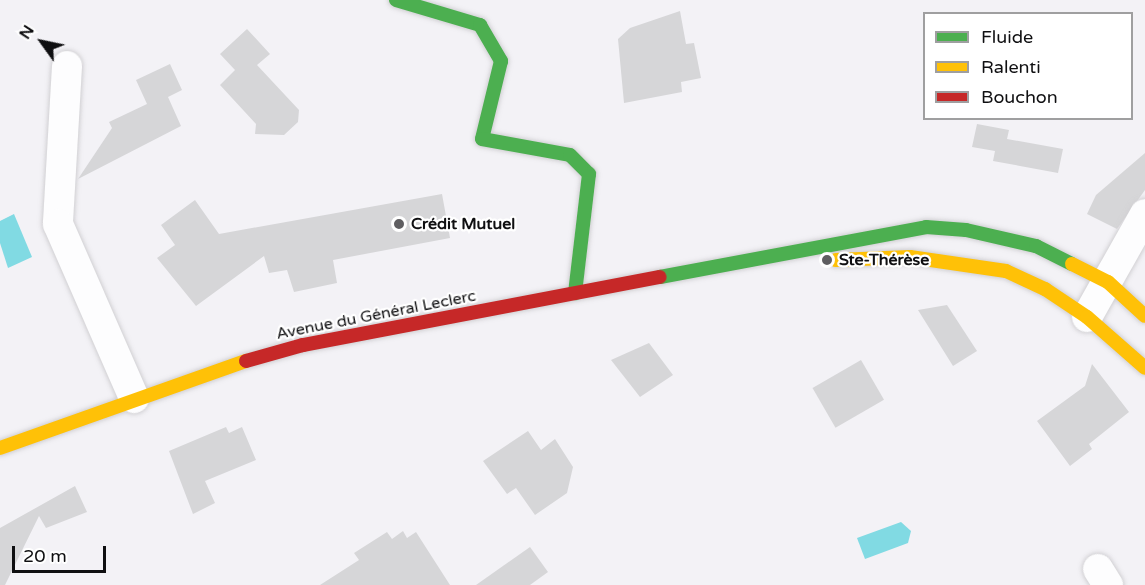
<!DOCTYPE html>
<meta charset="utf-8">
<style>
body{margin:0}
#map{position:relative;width:1145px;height:585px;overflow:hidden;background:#f3f2f6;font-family:"Varela Round",sans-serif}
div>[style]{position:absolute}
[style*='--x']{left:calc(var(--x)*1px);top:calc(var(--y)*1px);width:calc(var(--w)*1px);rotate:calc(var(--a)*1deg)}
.water>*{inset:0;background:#81dae3}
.building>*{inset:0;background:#d6d6d8;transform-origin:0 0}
.roads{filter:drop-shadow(0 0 2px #d1d0d3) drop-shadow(0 0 2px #d1d0d3)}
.street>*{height:30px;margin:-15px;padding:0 15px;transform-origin:15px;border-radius:15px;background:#fdfdfe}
.fast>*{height:14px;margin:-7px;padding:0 7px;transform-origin:7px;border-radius:7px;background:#4caf50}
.slow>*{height:14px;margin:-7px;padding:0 7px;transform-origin:7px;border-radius:7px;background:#ffc107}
.jam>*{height:14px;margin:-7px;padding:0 7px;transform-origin:7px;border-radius:7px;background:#c62828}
.dots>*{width:16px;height:16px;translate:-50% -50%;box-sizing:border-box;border:3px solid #fff;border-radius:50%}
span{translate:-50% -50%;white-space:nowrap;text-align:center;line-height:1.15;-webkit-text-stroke:4.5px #fff;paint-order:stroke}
.poi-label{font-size:16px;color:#0f0f11;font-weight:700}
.left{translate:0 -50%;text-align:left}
.street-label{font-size:16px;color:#0f0f11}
.legend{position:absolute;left:923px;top:12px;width:210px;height:108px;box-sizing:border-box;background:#fff;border:2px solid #9f9fa0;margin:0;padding:8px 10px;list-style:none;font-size:18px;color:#0f0f11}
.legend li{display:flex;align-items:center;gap:12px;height:30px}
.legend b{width:30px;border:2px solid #9f9fa0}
.north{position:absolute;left:12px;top:12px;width:60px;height:60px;-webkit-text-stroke:4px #fff;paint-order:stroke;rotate:303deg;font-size:16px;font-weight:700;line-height:24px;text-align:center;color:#0f0f11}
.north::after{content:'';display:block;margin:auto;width:21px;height:27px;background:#0f0f11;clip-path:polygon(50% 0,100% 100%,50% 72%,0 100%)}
.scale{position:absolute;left:12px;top:546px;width:94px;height:27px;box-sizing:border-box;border:3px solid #0f0f11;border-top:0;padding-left:8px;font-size:18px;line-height:21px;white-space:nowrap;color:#0f0f11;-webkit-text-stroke:4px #fff;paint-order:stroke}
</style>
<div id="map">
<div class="water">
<i style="clip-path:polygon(14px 214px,32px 257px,8px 268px,0 243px,0 221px)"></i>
<i style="clip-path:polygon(901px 522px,911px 531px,908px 543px,865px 559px,857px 538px)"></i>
</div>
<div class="building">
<i style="clip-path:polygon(680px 11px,686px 44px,694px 43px,701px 78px,681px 82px,682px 92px,624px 103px,618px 39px,630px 28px)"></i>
<i style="clip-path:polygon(247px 29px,270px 54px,257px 65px,299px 110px,298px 122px,284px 135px,255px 134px,256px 124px,220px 85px,235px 70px,220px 54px)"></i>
<i style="clip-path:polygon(170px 64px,182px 90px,168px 97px,181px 126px,78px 179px,112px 128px,109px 122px,147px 104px,136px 80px)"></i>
<i style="clip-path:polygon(977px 124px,1009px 130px,1007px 139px,1063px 149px,1058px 173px,993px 161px,995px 151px,972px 147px)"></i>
<i style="clip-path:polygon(1145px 153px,1145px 190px,1117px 229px,1087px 214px,1096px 195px)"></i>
<i style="clip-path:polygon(442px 194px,450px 238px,333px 260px,337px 283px,294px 292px,287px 270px,269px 273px,264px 256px,196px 306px,157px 258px,175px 245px,161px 225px,195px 200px,219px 234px)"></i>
<i style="clip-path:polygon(947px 305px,977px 351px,953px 366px,918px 310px)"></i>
<i style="clip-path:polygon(649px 343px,673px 375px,640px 397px,611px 360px)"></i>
<i style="left:861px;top:360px;width:46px;height:56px;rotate:60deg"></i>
<i style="clip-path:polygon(1092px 364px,1129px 412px,1089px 444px,1092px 449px,1070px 466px,1037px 421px,1085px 386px)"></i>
<i style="clip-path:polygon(226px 427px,229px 433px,242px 427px,256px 460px,205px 481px,215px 503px,193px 514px,169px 451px)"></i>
<i style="clip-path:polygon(528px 431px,541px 450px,555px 439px,573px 467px,567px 493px,535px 515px,516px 488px,507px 494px,483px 461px)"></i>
<i style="clip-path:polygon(75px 486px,87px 512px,46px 528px,39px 516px,5px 585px,0 585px,0 528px)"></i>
<i style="clip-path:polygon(403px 531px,407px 538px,416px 532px,450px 585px,320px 585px,359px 560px,354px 553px,387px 532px,392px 539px)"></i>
<i style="clip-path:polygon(530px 547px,548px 572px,530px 585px,476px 585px)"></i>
</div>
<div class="roads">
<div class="street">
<i style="--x:67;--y:66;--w:158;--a:93.3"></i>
<i style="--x:58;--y:224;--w:190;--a:66.4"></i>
<i style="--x:1087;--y:317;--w:118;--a:-60.6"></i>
<i style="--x:1098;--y:569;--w:19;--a:58"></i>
</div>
<div class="fast">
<i style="--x:396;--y:0;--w:88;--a:16.6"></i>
<i style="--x:480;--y:25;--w:42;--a:59.7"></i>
<i style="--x:501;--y:61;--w:80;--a:103.7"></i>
<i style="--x:482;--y:139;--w:89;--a:10.3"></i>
<i style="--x:570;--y:155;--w:27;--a:45"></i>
<i style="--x:589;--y:174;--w:120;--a:96.7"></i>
<i style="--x:660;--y:277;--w:271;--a:-10.6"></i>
<i style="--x:926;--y:227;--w:40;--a:4.3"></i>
<i style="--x:966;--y:230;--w:72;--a:12.9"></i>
<i style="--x:1036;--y:246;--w:40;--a:26.6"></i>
</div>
<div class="slow">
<i style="--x:836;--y:260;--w:74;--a:-2.3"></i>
<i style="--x:910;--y:257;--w:97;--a:8.3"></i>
<i style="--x:1006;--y:271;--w:43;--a:24.8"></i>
<i style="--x:1045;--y:289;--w:50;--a:33.7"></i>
<i style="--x:1087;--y:317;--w:77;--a:41.3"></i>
<i style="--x:1072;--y:264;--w:40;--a:26.6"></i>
<i style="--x:1108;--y:282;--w:50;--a:42.6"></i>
<i style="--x:0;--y:448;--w:261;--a:-19.5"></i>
</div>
<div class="jam">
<i style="--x:246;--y:361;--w:59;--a:-15.7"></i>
<i style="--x:303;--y:345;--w:363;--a:-10.8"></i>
</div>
</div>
<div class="dots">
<i style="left:399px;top:224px;background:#5f5e61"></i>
<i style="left:827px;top:260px;background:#5f5e61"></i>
</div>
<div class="poi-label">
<span class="left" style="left:411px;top:224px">Crédit Mutuel</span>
<span class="left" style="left:839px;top:260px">Ste-Thérèse</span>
</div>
<div class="street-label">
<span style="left:376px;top:315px;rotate:-11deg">Avenue du Général Leclerc</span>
</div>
<ul class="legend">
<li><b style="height:8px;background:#4caf50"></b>Fluide</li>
<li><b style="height:8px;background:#ffc107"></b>Ralenti</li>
<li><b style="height:8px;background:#c62828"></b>Bouchon</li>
</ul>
<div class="north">N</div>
<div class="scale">20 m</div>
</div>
